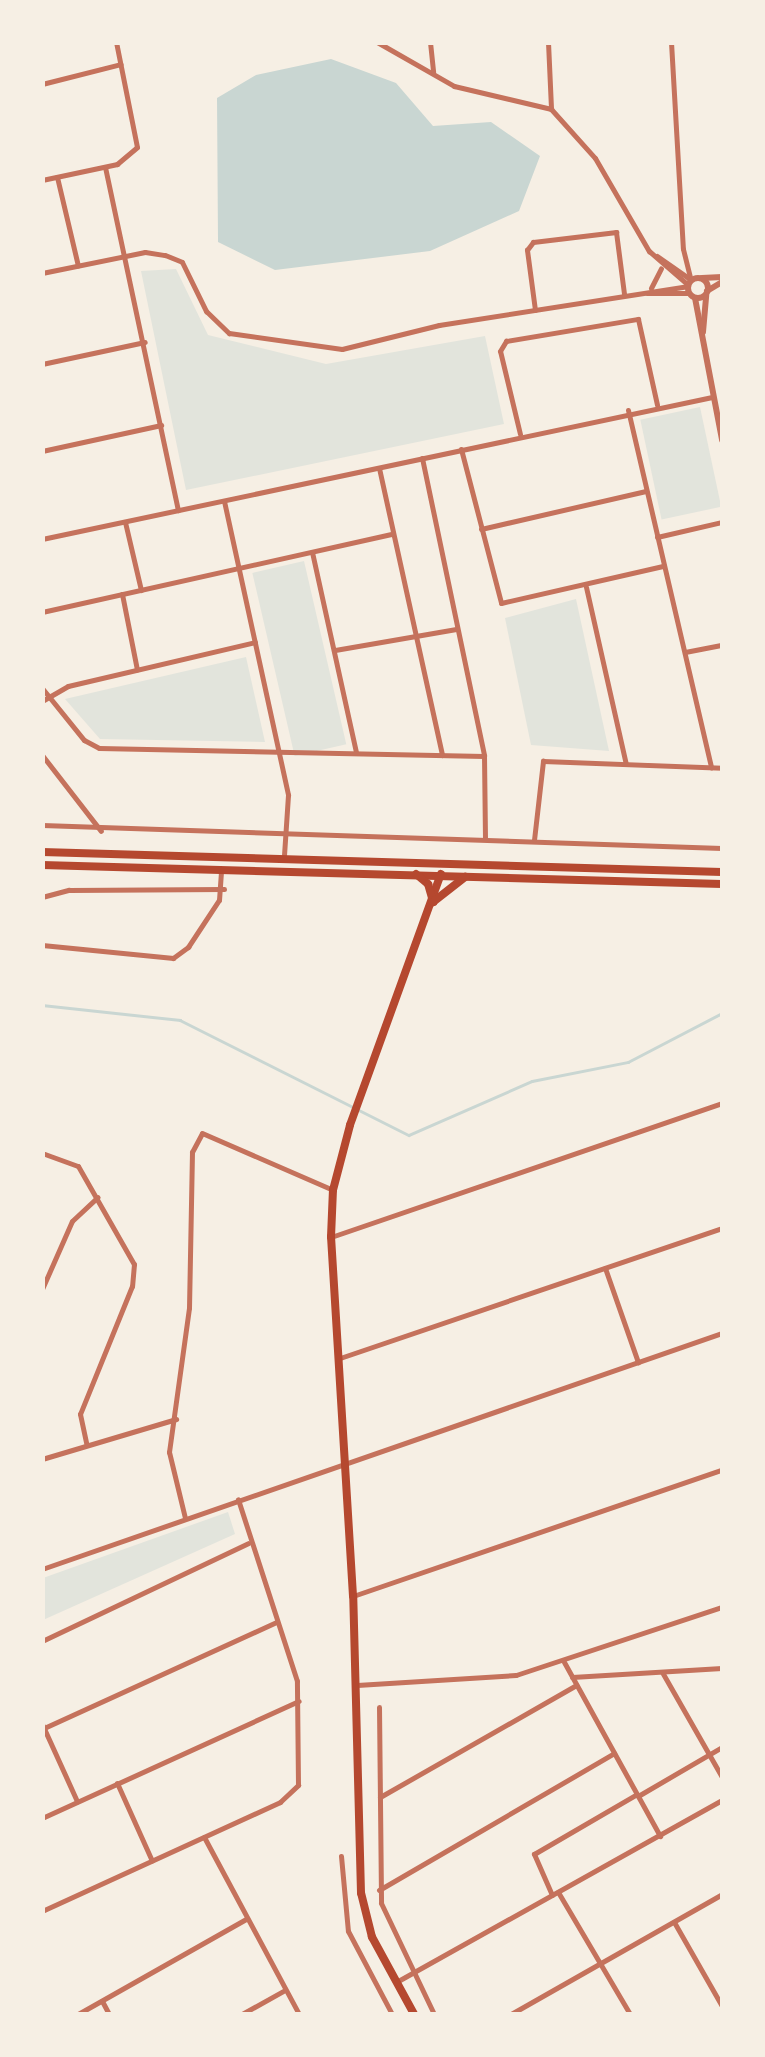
<!DOCTYPE html>
<style>
body{margin:0}
#map{position:relative;width:765px;height:2057px;overflow:hidden;background:#f6efe4;font-family:"Varela Round",sans-serif}
div>[style]{position:absolute}
[style*='--x']{left:calc(var(--x)*1px);top:calc(var(--y)*1px);width:calc(var(--w)*1px);rotate:calc(var(--a)*1deg)}
.green>*{inset:0;background:#e2e4dc;transform-origin:0 0}
.water>*{inset:0;background:#c9d6d2}
.stream>*{height:2.5px;margin:-1.25px;padding:0 1.25px;transform-origin:1.25px;border-radius:1.25px;background:#c9d6d2}
.minor>*{height:5px;margin:-2.5px;padding:0 2.5px;transform-origin:2.5px;border-radius:2.5px;background:#c5725c}
.tertiary>*{height:6px;margin:-3px;padding:0 3px;transform-origin:3px;border-radius:3px;background:#c5725c}
.tertiary>.ring{margin:-3px;padding:0;box-sizing:content-box;background:none;border:6px solid #c5725c;border-radius:50%}
.secondary>*{height:8px;margin:-4px;padding:0 4px;transform-origin:4px;border-radius:4px;background:#b5482f}
.primary>*{height:8px;margin:-4px;padding:0 4px;transform-origin:4px;border-radius:4px;background:#b5482f}
span{translate:-50% -50%;white-space:nowrap;text-align:center;line-height:1.15;-webkit-text-stroke:8px #f6efe4;paint-order:stroke}
.frame{position:absolute;inset:0;border:45px solid #f6efe4;pointer-events:none}
</style>
<div id="map">
<div class="green">
<i style="clip-path:polygon(176px 269px,208px 335px,326px 364px,485px 336px,504px 424px,186px 490px,141px 271px)"></i>
<i style="left:700px;top:407px;width:102px;height:61px;rotate:78deg"></i>
<i style="left:304px;top:561px;width:188px;height:53px;rotate:77deg"></i>
<i style="clip-path:polygon(576px 599px,609px 751px,531px 745px,505px 618px)"></i>
<i style="clip-path:polygon(246px 657px,265px 742px,100px 739px,65px 699px)"></i>
<i style="clip-path:polygon(228px 1512px,235px 1534px,43px 1620px,43px 1578px)"></i>
</div>
<div class="water">
<i style="clip-path:polygon(331px 59px,396px 83px,433px 126px,491px 122px,540px 156px,519px 211px,430px 251px,275px 270px,218px 242px,217px 98px,256px 75px)"></i>
</div>
<div class="stream">
<i style="--x:42;--y:1005;--w:139;--a:6.2"></i>
<i style="--x:180;--y:1020;--w:256;--a:26.7"></i>
<i style="--x:409;--y:1135;--w:134;--a:-23.7"></i>
<i style="--x:532;--y:1081;--w:98;--a:-11.2"></i>
<i style="--x:628;--y:1062;--w:106;--a:-27.5"></i>
</div>
<div class="minor">
<i style="--x:180;--y:42;--w:16;--a:0"></i>
<i style="--x:377;--y:42;--w:89;--a:29.7"></i>
<i style="--x:454;--y:86;--w:100;--a:13.3"></i>
<i style="--x:551;--y:109;--w:66;--a:48.1"></i>
<i style="--x:595;--y:158;--w:108;--a:59.9"></i>
<i style="--x:649;--y:251;--w:49;--a:40.9"></i>
<i style="--x:430;--y:42;--w:30;--a:84"></i>
<i style="--x:548;--y:42;--w:67;--a:87.4"></i>
<i style="--x:671;--y:42;--w:207;--a:86.7"></i>
<i style="--x:683;--y:249;--w:32;--a:76"></i>
<i style="--x:42;--y:43;--w:1;--a:-45"></i>
<i style="--x:42;--y:84;--w:81;--a:-14.2"></i>
<i style="--x:105;--y:167;--w:351;--a:78"></i>
<i style="--x:57;--y:177;--w:91;--a:76.7"></i>
<i style="--x:42;--y:180;--w:77;--a:-12"></i>
<i style="--x:117;--y:164;--w:26;--a:-40"></i>
<i style="--x:137;--y:147;--w:107;--a:-101.3"></i>
<i style="--x:657;--y:256;--w:39;--a:35"></i>
<i style="--x:42;--y:273;--w:105;--a:-11.5"></i>
<i style="--x:145;--y:252;--w:20;--a:9"></i>
<i style="--x:165;--y:255;--w:18;--a:22"></i>
<i style="--x:182;--y:262;--w:55;--a:63.9"></i>
<i style="--x:206;--y:311;--w:32;--a:44"></i>
<i style="--x:229;--y:333;--w:114;--a:8.1"></i>
<i style="--x:342;--y:349;--w:100;--a:-13.9"></i>
<i style="--x:439;--y:325;--w:251;--a:-8.9"></i>
<i style="--x:651;--y:288;--w:22;--a:-63"></i>
<i style="--x:647;--y:293;--w:42;--a:0"></i>
<i style="--x:535;--y:310;--w:61;--a:-97.6"></i>
<i style="--x:527;--y:250;--w:10;--a:-53"></i>
<i style="--x:533;--y:242;--w:84;--a:-6.9"></i>
<i style="--x:616;--y:232;--w:63;--a:82.6"></i>
<i style="--x:42;--y:364;--w:105;--a:-12.1"></i>
<i style="--x:628;--y:410;--w:367;--a:76.9"></i>
<i style="--x:520;--y:434;--w:85;--a:-103.5"></i>
<i style="--x:500;--y:351;--w:12;--a:-59"></i>
<i style="--x:506;--y:341;--w:134;--a:-9.5"></i>
<i style="--x:638;--y:319;--w:88;--a:77.5"></i>
<i style="--x:461;--y:449;--w:159;--a:75.4"></i>
<i style="--x:501;--y:603;--w:166;--a:-12.9"></i>
<i style="--x:42;--y:451;--w:122;--a:-12.3"></i>
<i style="--x:422;--y:458;--w:304;--a:78.2"></i>
<i style="--x:484;--y:756;--w:83;--a:89.3"></i>
<i style="--x:379;--y:468;--w:294;--a:77.6"></i>
<i style="--x:224;--y:501;--w:301;--a:77.7"></i>
<i style="--x:288;--y:795;--w:60;--a:93.8"></i>
<i style="--x:125;--y:522;--w:70;--a:76.8"></i>
<i style="--x:481;--y:529;--w:168;--a:-13"></i>
<i style="--x:657;--y:537;--w:67;--a:-13"></i>
<i style="--x:42;--y:539;--w:685;--a:-11.97"></i>
<i style="--x:312;--y:552;--w:205;--a:77.6"></i>
<i style="--x:586;--y:587;--w:181;--a:77.3"></i>
<i style="--x:122;--y:594;--w:77;--a:78.8"></i>
<i style="--x:42;--y:612;--w:359;--a:-12.6"></i>
<i style="--x:335;--y:650;--w:123;--a:-9.8"></i>
<i style="--x:685;--y:652;--w:38;--a:-11"></i>
<i style="--x:42;--y:688;--w:67;--a:51.1"></i>
<i style="--x:84;--y:740;--w:17;--a:28"></i>
<i style="--x:99;--y:748;--w:385;--a:1.2"></i>
<i style="--x:42;--y:701;--w:30;--a:-30"></i>
<i style="--x:68;--y:686;--w:192;--a:-13.2"></i>
<i style="--x:42;--y:755;--w:96;--a:52.2"></i>
<i style="--x:42;--y:825;--w:680;--a:1.94"></i>
<i style="--x:534;--y:840;--w:80;--a:-83.5"></i>
<i style="--x:543;--y:761;--w:179;--a:2.2"></i>
<i style="--x:42;--y:897;--w:28;--a:-15"></i>
<i style="--x:69;--y:890;--w:155;--a:-0.4"></i>
<i style="--x:42;--y:945;--w:132;--a:5.7"></i>
<i style="--x:173;--y:958;--w:19;--a:-36"></i>
<i style="--x:188;--y:947;--w:56;--a:-56.6"></i>
<i style="--x:219;--y:900;--w:30;--a:-86"></i>
<i style="--x:42;--y:1153;--w:38;--a:20"></i>
<i style="--x:78;--y:1166;--w:113;--a:60.3"></i>
<i style="--x:134;--y:1264;--w:22;--a:95"></i>
<i style="--x:132;--y:1286;--w:138;--a:112.1"></i>
<i style="--x:80;--y:1414;--w:30;--a:78"></i>
<i style="--x:331;--y:1237;--w:413;--a:-18.9"></i>
<i style="--x:605;--y:1268;--w:100;--a:70.7"></i>
<i style="--x:42;--y:1289;--w:74;--a:-66.2"></i>
<i style="--x:72;--y:1221;--w:35;--a:-43"></i>
<i style="--x:340;--y:1358;--w:404;--a:-18.8"></i>
<i style="--x:42;--y:1459;--w:140;--a:-16.6"></i>
<i style="--x:185;--y:1518;--w:68;--a:-103.6"></i>
<i style="--x:169;--y:1452;--w:145;--a:-82.1"></i>
<i style="--x:189;--y:1308;--w:156;--a:-88.9"></i>
<i style="--x:192;--y:1152;--w:21;--a:-62"></i>
<i style="--x:202;--y:1133;--w:143;--a:23.5"></i>
<i style="--x:42;--y:1569;--w:720;--a:-19.14"></i>
<i style="--x:353;--y:1596;--w:390;--a:-18.9"></i>
<i style="--x:42;--y:1641;--w:228;--a:-25.4"></i>
<i style="--x:564;--y:1662;--w:199;--a:61.1"></i>
<i style="--x:662;--y:1672;--w:121;--a:60.3"></i>
<i style="--x:572;--y:1677;--w:150;--a:-3.4"></i>
<i style="--x:357;--y:1685;--w:159;--a:-3.6"></i>
<i style="--x:516;--y:1675;--w:217;--a:-18.3"></i>
<i style="--x:379;--y:1707;--w:196;--a:89.4"></i>
<i style="--x:381;--y:1903;--w:123;--a:64.5"></i>
<i style="--x:42;--y:1724;--w:85;--a:65.6"></i>
<i style="--x:44;--y:1728;--w:256;--a:-24.5"></i>
<i style="--x:117;--y:1783;--w:85;--a:65.8"></i>
<i style="--x:638;--y:1796;--w:97;--a:-30.3"></i>
<i style="--x:380;--y:1797;--w:226;--a:-29.7"></i>
<i style="--x:42;--y:1818;--w:282;--a:-24.5"></i>
<i style="--x:204;--y:1837;--w:201;--a:61.8"></i>
<i style="--x:341;--y:1856;--w:75;--a:84.7"></i>
<i style="--x:348;--y:1931;--w:94;--a:62.1"></i>
<i style="--x:379;--y:1890;--w:272;--a:-30.2"></i>
<i style="--x:558;--y:1892;--w:142;--a:59.5"></i>
<i style="--x:552;--y:1895;--w:45;--a:-113.7"></i>
<i style="--x:534;--y:1854;--w:119;--a:-30.2"></i>
<i style="--x:42;--y:1911;--w:262;--a:-24.6"></i>
<i style="--x:280;--y:1802;--w:25;--a:-43"></i>
<i style="--x:298;--y:1785;--w:104;--a:-90.6"></i>
<i style="--x:297;--y:1681;--w:191;--a:-108"></i>
<i style="--x:674;--y:1922;--w:97;--a:60.3"></i>
<i style="--x:398;--y:1981;--w:371;--a:-29.2"></i>
<i style="--x:102;--y:2001;--w:15;--a:62"></i>
<i style="--x:78;--y:2014;--w:193;--a:-29.5"></i>
<i style="--x:242;--y:2014;--w:49;--a:-29.2"></i>
<i style="--x:511;--y:2014;--w:243;--a:-29.6"></i>
</div>
<div class="tertiary">
<i class="ring" style="left:688px;top:278px;width:14px;height:14px"></i>
<i style="--x:702;--y:278;--w:20;--a:-3"></i>
<i style="--x:707;--y:291;--w:17;--a:-31"></i>
<i style="--x:695;--y:298;--w:145;--a:79.2"></i>
<i style="--x:703;--y:332;--w:37;--a:-85"></i>
</div>
<div class="secondary">
<i style="--x:414;--y:2014;--w:88;--a:-118.6"></i>
<i style="--x:372;--y:1937;--w:45;--a:-104"></i>
<i style="--x:361;--y:1893;--w:297;--a:-91.5"></i>
<i style="--x:353;--y:1596;--w:360;--a:-93.5"></i>
<i style="--x:331;--y:1237;--w:47;--a:-87.6"></i>
<i style="--x:333;--y:1190;--w:67;--a:-75.3"></i>
<i style="--x:350;--y:1125;--w:267;--a:-70.1"></i>
</div>
<div class="primary">
<i style="--x:42;--y:852;--w:680;--a:1.68"></i>
<i style="--x:42;--y:865;--w:680;--a:1.6"></i>
<i style="--x:416;--y:874;--w:16;--a:40"></i>
<i style="--x:428;--y:884;--w:19;--a:74"></i>
<i style="--x:433;--y:902;--w:41;--a:-38"></i>
</div>
<div class="frame"></div>
</div>
